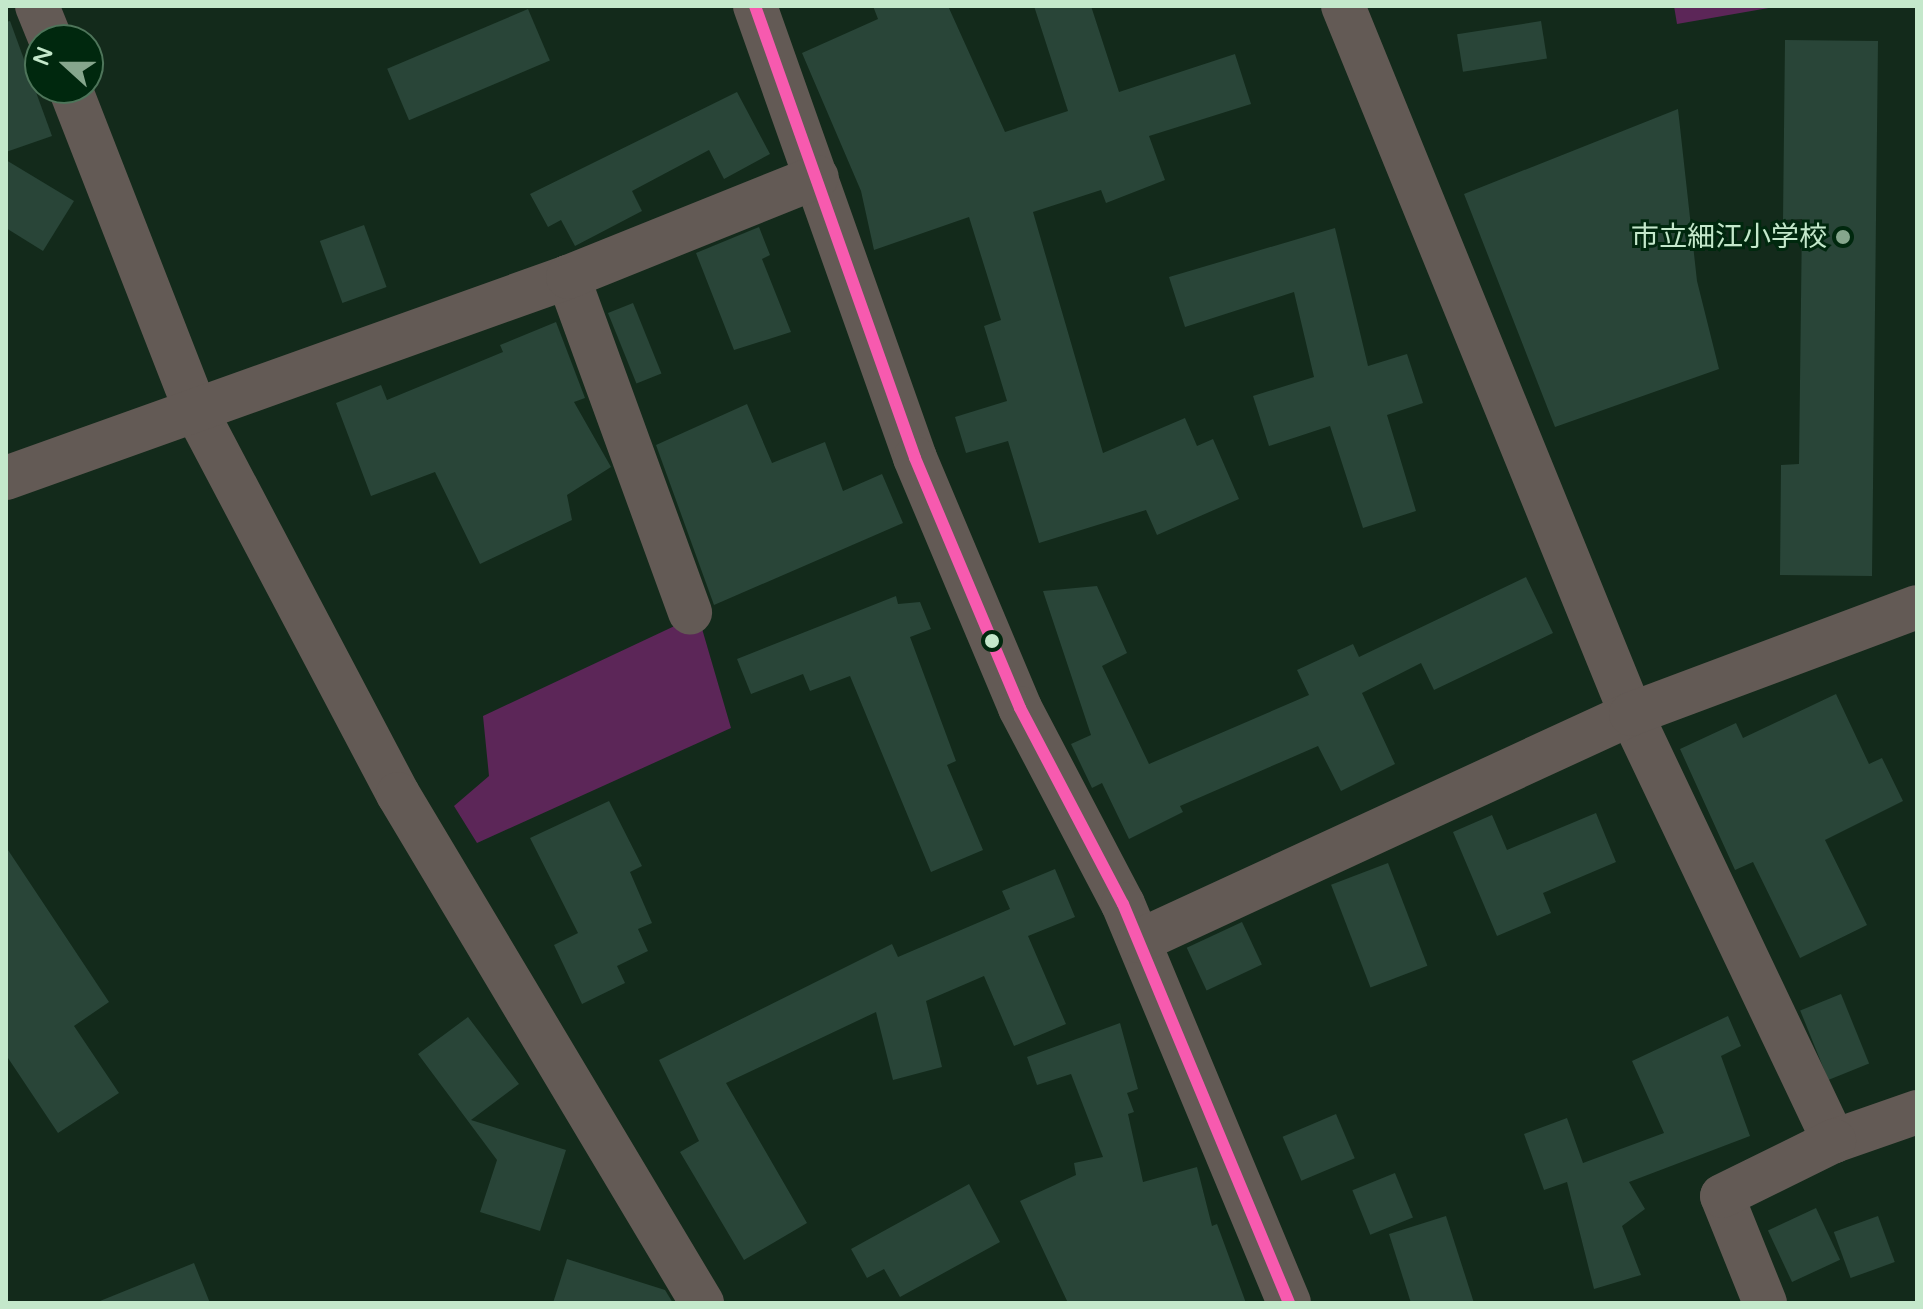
<!DOCTYPE html>
<meta charset="utf-8">
<style>
body{margin:0}
#map{position:relative;width:1923px;height:1309px;overflow:hidden;background:#132a1b;font-family:"Varela Round","Noto Sans JP",sans-serif}
div>[style]{position:absolute}
[style*='--x']{left:calc(var(--x)*1px);top:calc(var(--y)*1px);width:calc(var(--w)*1px);rotate:calc(var(--a)*1deg)}
.green>*{inset:0;background:#5c2658}
.building>*{inset:0;background:#294538;transform-origin:0 0}
.minor>*{height:44px;margin:-22px;padding:0 22px;transform-origin:22px;border-radius:22px;background:#635a55}
.bus-1>*{height:12px;margin:-6px;padding:0 6px;transform-origin:6px;border-radius:6px;background:#f75aaf}
.dots>*{width:22px;height:22px;translate:-50% -50%;box-sizing:border-box;border:4px solid #00280e;border-radius:50%}
span{translate:-50% -50%;white-space:nowrap;text-align:center;line-height:1.15;-webkit-text-stroke:6px #00280e;paint-order:stroke}
.poi-label{font-size:28px;color:#c4e8cb}
.right{translate:-100% -50%;text-align:right}
.frame{position:absolute;inset:0;border:8px solid #c4e8cb;pointer-events:none}
.north{position:absolute;left:24px;top:24px;width:80px;height:80px;box-sizing:border-box;background:#00280e;border:2px solid #4e755a;border-radius:50%;rotate:291deg;font-size:22px;font-weight:700;line-height:32px;text-align:center;color:#c4e8cb}
.north::after{content:'';display:block;margin:auto;width:28px;height:36px;background:#86a68d;clip-path:polygon(50% 0,100% 100%,50% 72%,0 100%)}
</style>
<div id="map">
<div class="green">
<i style="clip-path:polygon(1674px 6px,1780px 6px,1677px 24px)"></i>
<i style="clip-path:polygon(698px 615px,731px 728px,477px 843px,454px 806px,489px 776px,483px 716px)"></i>
</div>
<div class="building">
<i style="clip-path:polygon(873px 6px,948px 6px,1005px 132px,1068px 111px,1034px 6px,1091px 6px,1119px 92px,1235px 54px,1251px 104px,1149px 136px,1165px 180px,1106px 203px,1101px 190px,1033px 212px,1103px 453px,1185px 418px,1197px 446px,1213px 439px,1239px 499px,1157px 535px,1146px 510px,1039px 543px,1008px 441px,966px 453px,955px 417px,1007px 401px,984px 326px,1001px 320px,969px 217px,874px 250px,861px 191px,802px 53px,878px 19px)"></i>
<i style="left:528px;top:9px;width:56px;height:153px;rotate:67deg"></i>
<i style="clip-path:polygon(10px 21px,52px 136px,6px 152px,6px 22px)"></i>
<i style="left:1541px;top:21px;width:38px;height:85px;rotate:81deg"></i>
<i style="clip-path:polygon(1785px 40px,1878px 41px,1872px 576px,1780px 575px,1781px 465px,1799px 464px,1802px 219px,1783px 220px)"></i>
<i style="clip-path:polygon(737px 92px,770px 154px,724px 179px,709px 150px,632px 191px,642px 211px,575px 246px,561px 220px,548px 227px,530px 194px)"></i>
<i style="clip-path:polygon(1678px 109px,1697px 281px,1719px 369px,1555px 427px,1464px 194px)"></i>
<i style="clip-path:polygon(6px 160px,74px 201px,43px 251px,6px 228px)"></i>
<i style="left:364px;top:225px;width:66px;height:47px;rotate:70deg"></i>
<i style="clip-path:polygon(759px 227px,770px 255px,762px 259px,791px 332px,734px 350px,696px 253px)"></i>
<i style="clip-path:polygon(1335px 228px,1368px 366px,1407px 354px,1423px 403px,1387px 415px,1416px 511px,1363px 528px,1330px 426px,1269px 446px,1253px 396px,1314px 377px,1294px 292px,1185px 327px,1169px 277px)"></i>
<i style="left:633px;top:303px;width:76px;height:27px;rotate:68deg"></i>
<i style="clip-path:polygon(556px 322px,585px 398px,574px 402px,611px 467px,567px 495px,572px 520px,480px 564px,435px 472px,371px 496px,336px 403px,381px 385px,387px 400px,503px 352px,500px 345px)"></i>
<i style="clip-path:polygon(747px 404px,772px 463px,825px 442px,843px 491px,882px 474px,903px 523px,714px 605px,656px 445px)"></i>
<i style="clip-path:polygon(1526px 577px,1553px 633px,1434px 690px,1421px 663px,1362px 693px,1395px 764px,1341px 791px,1318px 746px,1180px 806px,1183px 812px,1129px 839px,1102px 783px,1092px 788px,1071px 744px,1091px 735px,1043px 591px,1097px 586px,1127px 653px,1102px 666px,1149px 764px,1309px 695px,1297px 670px,1353px 644px,1359px 657px)"></i>
<i style="clip-path:polygon(896px 596px,898px 604px,920px 602px,931px 629px,910px 637px,956px 761px,947px 765px,983px 850px,931px 872px,850px 676px,810px 691px,803px 674px,751px 694px,737px 659px)"></i>
<i style="clip-path:polygon(1836px 694px,1869px 764px,1882px 758px,1903px 801px,1825px 840px,1867px 925px,1800px 958px,1753px 862px,1735px 870px,1680px 749px,1736px 723px,1743px 738px)"></i>
<i style="clip-path:polygon(609px 801px,642px 866px,630px 872px,652px 923px,638px 929px,648px 951px,617px 966px,625px 983px,582px 1004px,554px 945px,578px 933px,530px 838px)"></i>
<i style="clip-path:polygon(1596px 813px,1616px 862px,1543px 893px,1551px 913px,1497px 936px,1453px 832px,1492px 815px,1507px 850px)"></i>
<i style="clip-path:polygon(6px 847px,109px 1002px,74px 1026px,119px 1093px,58px 1133px,6px 1055px)"></i>
<i style="left:1388px;top:863px;width:110px;height:61px;rotate:69deg"></i>
<i style="clip-path:polygon(1055px 869px,1075px 917px,1028px 936px,1066px 1024px,1014px 1046px,984px 976px,926px 1001px,942px 1067px,893px 1080px,876px 1012px,726px 1083px,807px 1223px,744px 1260px,680px 1152px,699px 1141px,659px 1060px,892px 944px,898px 957px,1010px 909px,1002px 891px)"></i>
<i style="left:1242px;top:922px;width:47px;height:61px;rotate:65deg"></i>
<i style="left:1841px;top:994px;width:75px;height:44px;rotate:68deg"></i>
<i style="clip-path:polygon(1728px 1016px,1741px 1046px,1721px 1056px,1750px 1136px,1629px 1182px,1645px 1209px,1622px 1226px,1641px 1275px,1594px 1289px,1567px 1182px,1544px 1190px,1524px 1134px,1567px 1118px,1583px 1163px,1664px 1133px,1632px 1061px)"></i>
<i style="clip-path:polygon(468px 1017px,519px 1084px,471px 1120px,566px 1150px,540px 1231px,480px 1212px,497px 1160px,418px 1054px)"></i>
<i style="clip-path:polygon(1120px 1023px,1138px 1089px,1127px 1093px,1134px 1112px,1128px 1114px,1143px 1182px,1197px 1167px,1212px 1226px,1217px 1224px,1246px 1303px,1068px 1303px,1020px 1201px,1076px 1175px,1074px 1163px,1103px 1157px,1071px 1074px,1037px 1085px,1027px 1057px)"></i>
<i style="left:1336px;top:1114px;width:48px;height:58px;rotate:67deg"></i>
<i style="left:1395px;top:1173px;width:48px;height:46px;rotate:68deg"></i>
<i style="clip-path:polygon(969px 1184px,1000px 1242px,900px 1297px,884px 1269px,867px 1278px,851px 1249px)"></i>
<i style="left:1816px;top:1208px;width:57px;height:53px;rotate:65deg"></i>
<i style="clip-path:polygon(1446px 1216px,1474px 1303px,1411px 1303px,1389px 1234px)"></i>
<i style="left:1878px;top:1216px;width:49px;height:47px;rotate:70deg"></i>
<i style="clip-path:polygon(567px 1259px,665px 1290px,673px 1303px,553px 1303px)"></i>
<i style="clip-path:polygon(194px 1263px,210px 1303px,100px 1303px,100px 1301px)"></i>
</div>
<div class="minor">
<i style="--x:37;--y:6;--w:37;--a:68"></i>
<i style="--x:755;--y:6;--w:479;--a:70.5"></i>
<i style="--x:915;--y:458;--w:271;--a:67.2"></i>
<i style="--x:1020;--y:708;--w:221;--a:62.3"></i>
<i style="--x:1123;--y:904;--w:432;--a:67.4"></i>
<i style="--x:1343;--y:6;--w:764;--a:67.86"></i>
<i style="--x:1631;--y:714;--w:473;--a:64.6"></i>
<i style="--x:1834;--y:1141;--w:88;--a:-19.3"></i>
<i style="--x:70;--y:88;--w:347;--a:68.7"></i>
<i style="--x:196;--y:411;--w:433;--a:62.2"></i>
<i style="--x:398;--y:794;--w:593;--a:59.15"></i>
<i style="--x:568;--y:277;--w:357;--a:70"></i>
<i style="--x:6;--y:478;--w:597;--a:-19.68"></i>
<i style="--x:568;--y:277;--w:268;--a:-21.9"></i>
<i style="--x:1139;--y:941;--w:542;--a:-24.77"></i>
<i style="--x:1631;--y:714;--w:305;--a:-20.5"></i>
<i style="--x:1765;--y:1303;--w:115;--a:-111.9"></i>
<i style="--x:1722;--y:1196;--w:125;--a:-26.2"></i>
</div>
<div class="bus-1">
<i style="--x:755;--y:6;--w:479;--a:70.5"></i>
<i style="--x:915;--y:458;--w:271;--a:67.2"></i>
<i style="--x:1020;--y:708;--w:221;--a:62.3"></i>
<i style="--x:1123;--y:904;--w:432;--a:67.4"></i>
</div>
<div class="dots">
<i style="left:1843px;top:237px;background:#86a68d"></i>
<i style="left:992px;top:641px;background:#c4e8cb"></i>
</div>
<div class="poi-label">
<span class="right" style="left:1827px;top:237px">市立細江小学校</span>
</div>
<div class="frame"></div>
<div class="north">N</div>
</div>
